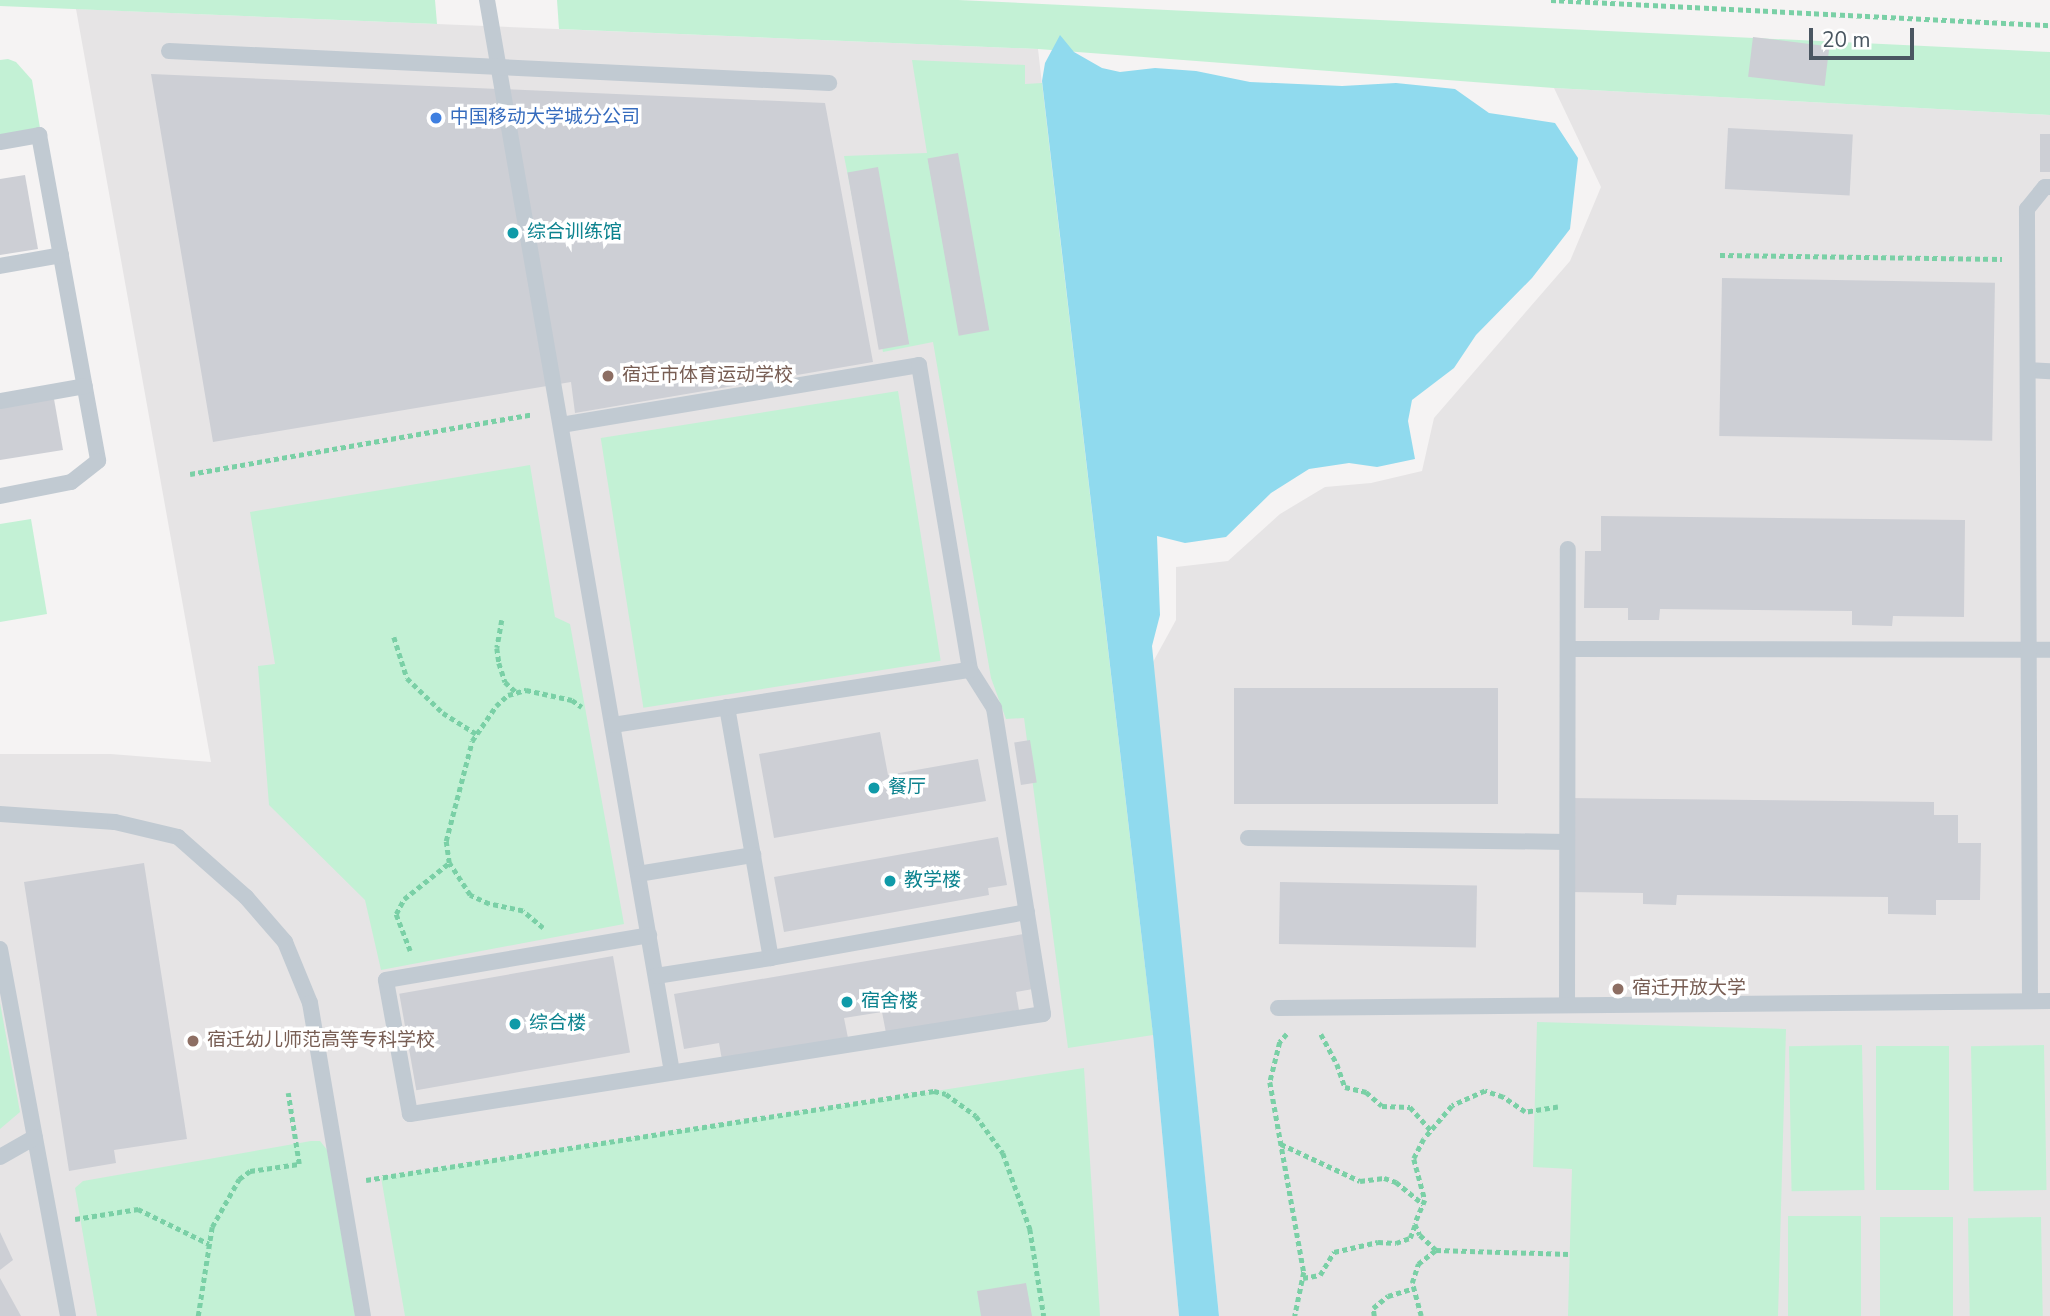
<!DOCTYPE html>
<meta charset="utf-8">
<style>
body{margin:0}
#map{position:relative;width:2050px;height:1316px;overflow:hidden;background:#f5f3f3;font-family:"Nunito Sans","Noto Sans SC",sans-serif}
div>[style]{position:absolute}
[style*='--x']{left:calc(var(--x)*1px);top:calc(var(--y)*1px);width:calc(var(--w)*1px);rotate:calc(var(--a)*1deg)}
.education>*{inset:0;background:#e6e4e5}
.green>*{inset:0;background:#c3f1d5;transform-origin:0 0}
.water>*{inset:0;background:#90daee}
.building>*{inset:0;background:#cdcfd5;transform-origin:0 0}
.path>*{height:4.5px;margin-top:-2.25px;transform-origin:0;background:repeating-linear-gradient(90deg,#7ad0a6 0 5px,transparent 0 8.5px)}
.lane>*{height:16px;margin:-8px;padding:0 8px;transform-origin:8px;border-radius:8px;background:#c1cad2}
.dots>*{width:19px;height:19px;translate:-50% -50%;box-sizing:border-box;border:4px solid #fff;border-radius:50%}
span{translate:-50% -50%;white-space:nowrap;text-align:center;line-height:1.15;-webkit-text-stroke:7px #fff;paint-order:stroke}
.shop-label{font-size:19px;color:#366cbe}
.left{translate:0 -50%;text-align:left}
.culture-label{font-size:19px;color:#0d838f}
.education-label{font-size:19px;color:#785e54}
.scale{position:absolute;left:1809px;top:28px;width:105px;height:32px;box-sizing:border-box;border:4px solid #4a5661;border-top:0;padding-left:9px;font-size:21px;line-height:24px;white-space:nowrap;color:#4a5661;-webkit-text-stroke:5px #fff;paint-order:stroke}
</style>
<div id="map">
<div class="education">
<i style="clip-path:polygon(76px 9px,1038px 49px,1108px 669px,1153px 1035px,1179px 1316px,0 1316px,0 754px,111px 754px,211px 762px)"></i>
<i style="clip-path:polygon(1554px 88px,2050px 115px,2050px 1316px,1219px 1316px,1153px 662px,1176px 620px,1176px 567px,1228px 561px,1280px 514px,1325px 487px,1371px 483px,1422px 471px,1434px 418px,1570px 261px,1601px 187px)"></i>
</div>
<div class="green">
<i style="clip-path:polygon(0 0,435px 0,437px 24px,0 6px)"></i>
<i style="clip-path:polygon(557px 0,958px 0,2050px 52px,2050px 115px,1554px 88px,1038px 49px,559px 29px)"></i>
<i style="clip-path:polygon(8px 59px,16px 62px,32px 80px,40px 128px,0 135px,0 60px)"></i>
<i style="clip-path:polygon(912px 60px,1025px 65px,1025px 84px,1042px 83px,1153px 1035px,1068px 1048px,1024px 718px,1006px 719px,991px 678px,933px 342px,883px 352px,844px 156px,927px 153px)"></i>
<i style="left:898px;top:391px;width:273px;height:301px;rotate:81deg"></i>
<i style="clip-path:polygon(530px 465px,555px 617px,570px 624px,624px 924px,381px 970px,365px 900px,269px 805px,258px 666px,275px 664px,250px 512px)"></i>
<i style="clip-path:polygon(31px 519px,47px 614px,0 622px,0 524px)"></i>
<i style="clip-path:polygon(0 1003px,20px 1112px,0 1129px)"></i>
<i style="clip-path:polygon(1537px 1022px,1786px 1029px,1778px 1316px,1568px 1316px,1572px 1169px,1533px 1167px)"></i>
<i style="left:1862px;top:1045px;width:145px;height:73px;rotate:89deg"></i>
<i style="left:2044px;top:1045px;width:145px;height:73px;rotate:89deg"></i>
<i style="left:1876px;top:1046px;width:73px;height:144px"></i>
<i style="clip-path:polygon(1084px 1068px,1100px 1316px,405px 1316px,381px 1177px)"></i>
<i style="clip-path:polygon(311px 1141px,320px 1141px,328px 1151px,355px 1316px,97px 1316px,75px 1188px,83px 1181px)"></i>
<i style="left:1861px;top:1216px;width:100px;height:73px;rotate:90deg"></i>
<i style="left:1880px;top:1217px;width:73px;height:99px"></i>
<i style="left:2041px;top:1217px;width:99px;height:73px;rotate:89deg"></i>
</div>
<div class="water">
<i style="clip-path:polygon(1060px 35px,1074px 52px,1102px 68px,1120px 72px,1155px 68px,1196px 71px,1250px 82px,1342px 86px,1396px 83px,1455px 89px,1489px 113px,1555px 123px,1578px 158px,1570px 229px,1532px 278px,1476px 335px,1454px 368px,1412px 400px,1408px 421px,1415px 459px,1377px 467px,1349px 463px,1309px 469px,1271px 493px,1226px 537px,1185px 543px,1157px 536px,1160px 615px,1152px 646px,1219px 1316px,1179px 1316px,1153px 1035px,1042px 81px,1045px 63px)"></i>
</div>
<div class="building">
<i style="left:1753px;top:37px;width:77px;height:40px;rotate:7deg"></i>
<i style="clip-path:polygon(151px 74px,825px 103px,873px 362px,575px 413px,571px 382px,213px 442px)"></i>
<i style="left:1728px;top:128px;width:125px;height:61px;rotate:3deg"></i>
<i style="left:2040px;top:134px;width:10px;height:38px"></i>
<i style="left:958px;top:153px;width:180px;height:31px;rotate:80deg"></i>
<i style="left:878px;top:167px;width:180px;height:31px;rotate:80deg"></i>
<i style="clip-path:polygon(25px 175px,38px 249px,0 255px,0 179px)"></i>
<i style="left:1722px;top:278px;width:273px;height:158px;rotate:1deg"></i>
<i style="clip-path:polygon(54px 399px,63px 450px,0 460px,0 407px)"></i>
<i style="clip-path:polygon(1601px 516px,1965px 520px,1964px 617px,1893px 616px,1892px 626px,1852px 625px,1852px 611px,1660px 609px,1659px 620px,1628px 620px,1628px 608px,1584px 608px,1585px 551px,1601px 551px)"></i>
<i style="left:1234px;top:688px;width:264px;height:116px"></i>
<i style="clip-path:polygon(880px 732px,888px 775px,978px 759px,986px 801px,774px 838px,759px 754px)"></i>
<i style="left:1030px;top:740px;width:43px;height:16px;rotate:81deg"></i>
<i style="clip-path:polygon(1567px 798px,1934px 802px,1934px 815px,1958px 815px,1958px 843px,1981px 843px,1980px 900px,1936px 900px,1936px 915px,1888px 914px,1888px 897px,1677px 895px,1676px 905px,1643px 904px,1643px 893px,1566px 892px)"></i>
<i style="clip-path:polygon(998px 837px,1007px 885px,988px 888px,989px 895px,784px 932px,774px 877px)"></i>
<i style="clip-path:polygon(144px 863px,187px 1139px,114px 1150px,116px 1163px,69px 1171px,24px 882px)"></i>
<i style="left:1280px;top:882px;width:197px;height:62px;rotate:1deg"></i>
<i style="clip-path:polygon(1024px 934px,1033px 989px,1016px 992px,1019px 1010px,886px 1033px,882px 1012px,844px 1018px,848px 1038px,722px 1060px,719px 1043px,684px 1049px,674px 994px)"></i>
<i style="left:613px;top:956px;width:98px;height:217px;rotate:80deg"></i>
<i style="clip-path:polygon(0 1232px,13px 1260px,0 1270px)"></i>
<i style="clip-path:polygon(0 1278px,21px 1316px,0 1316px)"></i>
<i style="clip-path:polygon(1026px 1283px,1032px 1316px,981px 1316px,977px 1291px)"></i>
</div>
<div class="path">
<i style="--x:1551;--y:0;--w:500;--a:2.9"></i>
<i style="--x:1720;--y:255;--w:282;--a:0.8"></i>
<i style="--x:190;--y:474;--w:348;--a:-9.9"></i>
<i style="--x:502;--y:620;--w:28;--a:100"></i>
<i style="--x:497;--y:648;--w:15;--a:82"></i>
<i style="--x:499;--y:663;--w:20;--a:72"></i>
<i style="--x:505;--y:682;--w:15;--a:42"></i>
<i style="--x:394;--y:637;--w:43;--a:72.4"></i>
<i style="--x:407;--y:678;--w:50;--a:44.2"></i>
<i style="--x:443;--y:713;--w:39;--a:32"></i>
<i style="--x:543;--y:928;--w:26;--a:-140"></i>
<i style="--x:523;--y:911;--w:35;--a:-168"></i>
<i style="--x:489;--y:904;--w:21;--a:-155"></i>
<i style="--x:470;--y:895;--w:38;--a:-123"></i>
<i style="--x:449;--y:863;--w:22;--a:-98"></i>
<i style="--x:446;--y:841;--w:103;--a:-75.4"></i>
<i style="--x:472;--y:741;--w:42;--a:-55.6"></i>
<i style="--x:496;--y:706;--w:16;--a:-43"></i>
<i style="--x:508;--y:695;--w:19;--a:-16"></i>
<i style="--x:526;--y:690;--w:47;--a:12.3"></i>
<i style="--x:572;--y:700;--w:12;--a:35"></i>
<i style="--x:410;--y:951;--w:40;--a:-111"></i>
<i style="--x:396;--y:914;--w:17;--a:-62"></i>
<i style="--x:404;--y:899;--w:58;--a:-38.7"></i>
<i style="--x:1287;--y:1034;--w:11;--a:131"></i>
<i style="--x:1280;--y:1042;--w:41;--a:104"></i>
<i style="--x:1270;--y:1082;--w:193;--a:79.9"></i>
<i style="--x:1304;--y:1272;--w:45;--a:101.6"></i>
<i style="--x:1321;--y:1034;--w:34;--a:62"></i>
<i style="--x:1337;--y:1064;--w:24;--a:71"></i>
<i style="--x:1345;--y:1087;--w:22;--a:13"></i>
<i style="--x:1366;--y:1092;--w:21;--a:41"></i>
<i style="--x:1382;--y:1106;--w:28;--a:2"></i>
<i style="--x:1410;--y:1107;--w:31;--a:48"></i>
<i style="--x:1558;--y:1107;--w:33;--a:171"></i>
<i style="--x:1525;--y:1112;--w:27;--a:-146"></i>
<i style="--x:1503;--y:1097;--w:19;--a:-162"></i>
<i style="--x:1485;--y:1091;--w:36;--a:156"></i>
<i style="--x:1452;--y:1106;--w:43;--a:130.3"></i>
<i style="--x:1424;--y:1139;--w:22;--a:117"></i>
<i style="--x:1414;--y:1159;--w:42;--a:75"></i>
<i style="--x:1425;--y:1200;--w:26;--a:113"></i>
<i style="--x:1415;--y:1224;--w:12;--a:66"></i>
<i style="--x:1420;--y:1235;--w:22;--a:43"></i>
<i style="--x:1436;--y:1250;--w:133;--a:1.7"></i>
<i style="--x:1281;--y:1144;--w:87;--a:25.1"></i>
<i style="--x:1360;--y:1181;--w:24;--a:-7"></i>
<i style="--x:1384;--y:1178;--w:13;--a:18"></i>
<i style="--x:1396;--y:1182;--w:35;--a:39"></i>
<i style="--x:366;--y:1180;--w:575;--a:-8.91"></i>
<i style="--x:934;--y:1091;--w:12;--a:14"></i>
<i style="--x:946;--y:1094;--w:37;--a:36"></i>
<i style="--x:976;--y:1116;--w:46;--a:53.9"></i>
<i style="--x:1003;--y:1153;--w:81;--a:70.4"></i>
<i style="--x:1030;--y:1229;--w:88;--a:80.9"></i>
<i style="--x:75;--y:1219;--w:64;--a:-9"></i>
<i style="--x:138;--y:1209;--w:79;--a:26.2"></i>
<i style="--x:1303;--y:1278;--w:17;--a:-10"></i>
<i style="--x:1320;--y:1275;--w:27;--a:-59"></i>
<i style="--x:1334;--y:1252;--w:45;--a:-12.8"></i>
<i style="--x:1378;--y:1242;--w:18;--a:3"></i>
<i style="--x:1396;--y:1243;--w:15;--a:-20"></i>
<i style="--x:1410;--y:1238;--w:14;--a:-69"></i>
<i style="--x:198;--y:1316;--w:90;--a:-81.1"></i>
<i style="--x:212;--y:1227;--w:55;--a:-60.6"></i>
<i style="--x:239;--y:1179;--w:14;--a:-36"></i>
<i style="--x:250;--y:1171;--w:49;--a:-8.1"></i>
<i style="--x:299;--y:1164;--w:72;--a:-98.8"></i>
<i style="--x:1374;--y:1316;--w:8;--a:-97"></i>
<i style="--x:1373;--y:1308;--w:19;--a:-39"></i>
<i style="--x:1388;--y:1296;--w:27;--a:-17"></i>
<i style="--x:1421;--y:1316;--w:34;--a:-105"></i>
<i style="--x:1412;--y:1283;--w:20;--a:-72"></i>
<i style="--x:1418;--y:1264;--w:23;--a:-38"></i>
</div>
<div class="lane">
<i style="--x:487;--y:0;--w:1088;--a:80.21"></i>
<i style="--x:169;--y:51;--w:661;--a:2.78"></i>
<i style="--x:0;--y:142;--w:40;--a:-10"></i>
<i style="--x:39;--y:135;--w:331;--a:79.7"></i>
<i style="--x:98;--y:461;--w:34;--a:142"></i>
<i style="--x:71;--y:482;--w:72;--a:168.8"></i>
<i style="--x:0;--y:266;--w:62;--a:-10.2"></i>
<i style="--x:2028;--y:370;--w:22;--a:3"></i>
<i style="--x:0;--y:401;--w:86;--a:-10"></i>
<i style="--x:561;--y:425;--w:363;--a:-9.5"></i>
<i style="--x:919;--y:365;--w:309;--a:80.5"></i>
<i style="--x:970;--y:670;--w:45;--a:57.7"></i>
<i style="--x:994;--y:708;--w:310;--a:80.9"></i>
<i style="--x:1043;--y:1014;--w:641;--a:171.02"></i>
<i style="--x:410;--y:1114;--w:136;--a:-100.2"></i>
<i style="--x:386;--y:980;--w:267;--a:-9.7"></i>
<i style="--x:1568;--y:649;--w:482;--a:0.1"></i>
<i style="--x:727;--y:707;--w:255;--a:80.1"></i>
<i style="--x:613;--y:725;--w:361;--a:-8.8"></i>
<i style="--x:0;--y:814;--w:115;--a:4"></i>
<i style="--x:115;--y:822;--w:65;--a:13.4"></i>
<i style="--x:178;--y:837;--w:91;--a:41.4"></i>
<i style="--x:246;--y:897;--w:60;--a:49.1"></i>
<i style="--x:285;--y:942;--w:66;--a:67.7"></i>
<i style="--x:310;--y:1003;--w:317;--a:80.4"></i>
<i style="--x:1248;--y:838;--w:319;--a:0.7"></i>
<i style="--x:638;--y:874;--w:117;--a:-9.4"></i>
<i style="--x:0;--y:949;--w:373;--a:79.5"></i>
<i style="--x:656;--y:976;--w:116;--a:-8.9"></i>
<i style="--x:771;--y:958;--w:260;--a:-10.2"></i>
<i style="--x:2030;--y:1001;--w:792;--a:-90.22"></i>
<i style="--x:2027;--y:209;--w:28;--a:-51"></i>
<i style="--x:2045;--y:187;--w:5;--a:0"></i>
<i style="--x:1567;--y:1005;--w:456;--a:-89.9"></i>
<i style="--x:1278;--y:1008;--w:772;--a:-0.52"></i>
<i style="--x:0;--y:1157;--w:40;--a:-29.7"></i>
</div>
<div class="dots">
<i style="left:436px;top:118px;background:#3f7fe0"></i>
<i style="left:513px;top:233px;background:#0f9aa8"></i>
<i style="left:608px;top:376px;background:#8d6e63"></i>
<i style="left:874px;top:788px;background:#0f9aa8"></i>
<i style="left:890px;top:881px;background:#0f9aa8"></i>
<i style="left:1618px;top:989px;background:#8d6e63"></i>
<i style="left:847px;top:1002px;background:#0f9aa8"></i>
<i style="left:515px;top:1024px;background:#0f9aa8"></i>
<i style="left:193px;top:1041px;background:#8d6e63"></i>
</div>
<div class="shop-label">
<span class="left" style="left:450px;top:118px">中国移动大学城分公司</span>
</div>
<div class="culture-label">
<span class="left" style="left:527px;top:233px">综合训练馆</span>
<span class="left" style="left:888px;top:788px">餐厅</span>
<span class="left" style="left:904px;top:881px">教学楼</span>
<span class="left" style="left:861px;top:1002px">宿舍楼</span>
<span class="left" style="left:529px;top:1024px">综合楼</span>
</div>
<div class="education-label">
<span class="left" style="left:622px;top:376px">宿迁市体育运动学校</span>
<span class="left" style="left:1632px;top:989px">宿迁开放大学</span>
<span class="left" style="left:207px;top:1041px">宿迁幼儿师范高等专科学校</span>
</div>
<div class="scale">20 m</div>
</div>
